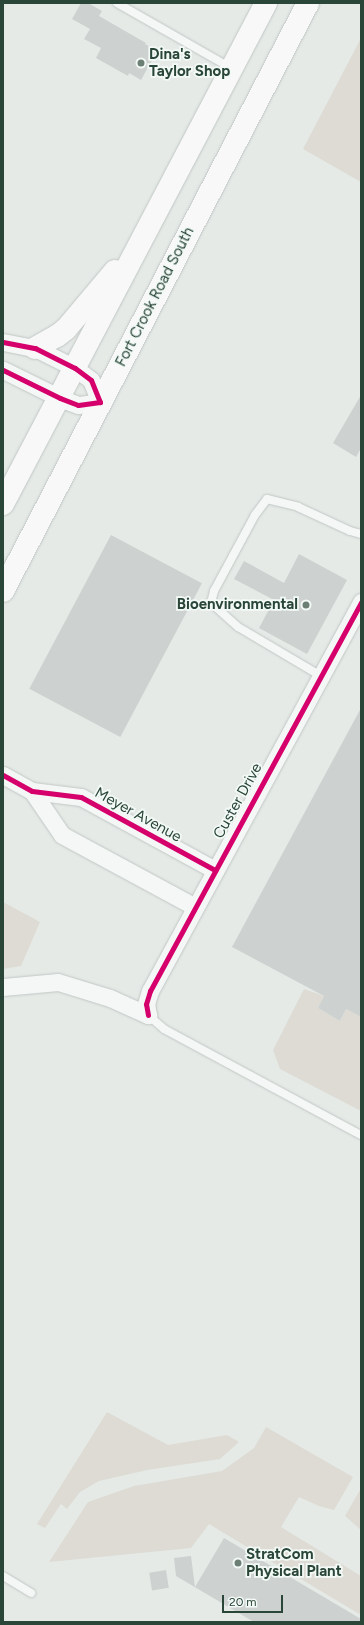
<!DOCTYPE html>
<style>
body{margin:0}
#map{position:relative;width:364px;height:1625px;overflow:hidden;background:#e5eae7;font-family:Figtree,sans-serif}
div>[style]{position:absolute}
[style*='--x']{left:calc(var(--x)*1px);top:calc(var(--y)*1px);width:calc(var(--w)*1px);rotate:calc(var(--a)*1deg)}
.green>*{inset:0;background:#dddbd3}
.building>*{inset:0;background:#cdd2d0;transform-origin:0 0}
.roads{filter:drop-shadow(0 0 1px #c1c7c4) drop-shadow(0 0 1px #c1c7c4)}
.lane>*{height:8px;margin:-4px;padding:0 4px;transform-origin:4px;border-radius:4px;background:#f4f7f5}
.street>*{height:17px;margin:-8.5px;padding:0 8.5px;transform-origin:8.5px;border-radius:8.5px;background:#f4f7f5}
.primary>*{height:22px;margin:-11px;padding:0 11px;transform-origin:11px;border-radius:11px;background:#f8f8f8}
.cycleway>*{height:5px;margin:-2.5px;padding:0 2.5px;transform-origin:2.5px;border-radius:2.5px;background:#d6006c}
.dots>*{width:11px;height:11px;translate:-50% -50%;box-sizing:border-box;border:2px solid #f3f9f6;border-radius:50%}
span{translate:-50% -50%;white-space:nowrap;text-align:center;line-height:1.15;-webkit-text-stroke:3.5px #f3f9f6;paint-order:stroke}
.poi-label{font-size:15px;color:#294638;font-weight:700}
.left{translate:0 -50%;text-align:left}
.right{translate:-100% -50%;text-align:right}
.street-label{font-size:15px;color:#294638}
.frame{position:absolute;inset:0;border:4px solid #294638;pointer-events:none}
.scale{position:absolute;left:222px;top:1595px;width:61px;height:18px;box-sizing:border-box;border:2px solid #294638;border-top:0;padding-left:5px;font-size:12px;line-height:14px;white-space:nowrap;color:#294638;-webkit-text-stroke:3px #f3f9f6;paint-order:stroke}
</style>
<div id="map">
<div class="green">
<i style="clip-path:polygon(361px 38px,361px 182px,303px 149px)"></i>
<i style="clip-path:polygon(3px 902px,40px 922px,21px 966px,3px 969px)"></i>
<i style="clip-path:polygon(304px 989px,324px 996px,318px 1008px,340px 1021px,346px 1009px,361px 1017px,361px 1111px,280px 1069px,273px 1050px)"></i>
<i style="clip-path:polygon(107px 1412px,168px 1445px,227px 1435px,239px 1442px,220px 1459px,147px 1470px,99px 1481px,80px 1492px,67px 1509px,61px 1504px,45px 1528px,37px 1524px)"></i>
<i style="clip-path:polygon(266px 1427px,353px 1477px,334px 1510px,319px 1506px,299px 1497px,281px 1527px,361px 1576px,361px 1615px,209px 1524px,191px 1548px,49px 1562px,88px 1502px,134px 1486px,222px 1471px,254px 1448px)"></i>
<i style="clip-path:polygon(360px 1490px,361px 1491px,361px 1530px,345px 1516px)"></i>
</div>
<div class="building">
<i style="clip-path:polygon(81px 3px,88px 3px,102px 11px,99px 16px,146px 43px,145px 44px,157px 51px,141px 80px,129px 73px,128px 76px,96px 58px,101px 48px,84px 39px,90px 29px,72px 19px)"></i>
<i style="clip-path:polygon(361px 395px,361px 448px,356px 457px,333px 443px)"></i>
<i style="left:111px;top:535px;width:103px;height:174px;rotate:28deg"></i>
<i style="clip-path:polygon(299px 554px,347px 580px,307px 654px,259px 628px,274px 600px,234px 579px,244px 561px,284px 583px)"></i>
<i style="clip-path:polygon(361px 708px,361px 1017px,346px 1009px,340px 1021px,318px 1008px,324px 996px,232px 947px)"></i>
<i style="clip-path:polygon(224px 1538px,361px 1619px,361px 1622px,254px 1622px,176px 1576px,174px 1558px,191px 1556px,195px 1587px)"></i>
<i style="left:166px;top:1570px;width:18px;height:17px;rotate:81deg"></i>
</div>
<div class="roads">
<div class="lane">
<i style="--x:117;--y:3;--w:131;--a:29.7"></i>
<i style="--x:321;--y:676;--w:96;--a:-149.4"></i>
<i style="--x:238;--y:627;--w:36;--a:-138"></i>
<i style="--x:211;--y:603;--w:12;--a:-76"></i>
<i style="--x:214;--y:591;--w:86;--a:-61.7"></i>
<i style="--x:255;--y:515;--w:20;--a:-53"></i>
<i style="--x:267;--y:499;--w:32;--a:14"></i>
<i style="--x:298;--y:507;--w:57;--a:24.8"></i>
<i style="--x:350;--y:531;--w:11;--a:15"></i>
<i style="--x:148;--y:1015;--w:21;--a:41"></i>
<i style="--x:164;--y:1029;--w:224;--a:28.3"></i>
<i style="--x:3;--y:1576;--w:33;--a:31"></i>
</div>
<div class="street">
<i style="--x:3;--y:342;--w:33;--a:11"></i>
<i style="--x:35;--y:348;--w:45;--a:26.6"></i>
<i style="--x:75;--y:368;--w:20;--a:37"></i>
<i style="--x:91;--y:380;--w:24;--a:68"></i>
<i style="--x:100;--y:402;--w:22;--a:172"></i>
<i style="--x:78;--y:405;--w:19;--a:-159"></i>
<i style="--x:60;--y:398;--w:64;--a:-153.8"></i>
<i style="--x:3;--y:775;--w:33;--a:29"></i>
<i style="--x:32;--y:791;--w:49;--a:7"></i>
<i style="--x:81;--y:797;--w:153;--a:28.6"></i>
<i style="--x:32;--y:791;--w:53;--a:55.7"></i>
<i style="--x:62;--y:835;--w:151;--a:28.4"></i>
<i style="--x:3;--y:987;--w:55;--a:-5.2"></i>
<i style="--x:58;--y:982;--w:54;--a:17.1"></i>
<i style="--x:110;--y:998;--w:42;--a:24.1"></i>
<i style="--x:148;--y:1015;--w:11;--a:-100"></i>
<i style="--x:146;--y:1004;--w:14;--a:-73"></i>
<i style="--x:150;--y:991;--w:443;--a:-61.5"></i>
</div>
<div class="primary">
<i style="--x:35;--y:348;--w:25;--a:-29"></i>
<i style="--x:57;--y:336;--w:11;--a:-38"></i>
<i style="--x:66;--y:329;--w:76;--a:-49.8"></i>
<i style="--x:3;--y:504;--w:566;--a:-62.3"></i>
<i style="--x:3;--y:591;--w:662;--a:-62.58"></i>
</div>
</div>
<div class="cycleway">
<i style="--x:3;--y:342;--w:33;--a:11"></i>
<i style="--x:35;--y:348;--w:45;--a:26.6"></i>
<i style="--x:75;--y:368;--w:20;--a:37"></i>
<i style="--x:91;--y:380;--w:24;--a:68"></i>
<i style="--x:100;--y:402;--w:22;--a:172"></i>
<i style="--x:78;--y:405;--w:19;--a:-159"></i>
<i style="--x:60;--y:398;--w:64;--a:-153.8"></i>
<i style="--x:3;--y:775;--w:33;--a:29"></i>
<i style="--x:32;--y:791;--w:49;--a:7"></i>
<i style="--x:81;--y:797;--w:153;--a:28.6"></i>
<i style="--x:148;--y:1015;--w:11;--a:-100"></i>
<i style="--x:146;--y:1004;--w:14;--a:-73"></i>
<i style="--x:150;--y:991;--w:443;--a:-61.5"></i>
</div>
<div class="dots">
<i style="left:141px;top:63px;background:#6b7f75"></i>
<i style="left:306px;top:605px;background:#6b7f75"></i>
<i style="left:238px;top:1563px;background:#6b7f75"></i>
</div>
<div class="poi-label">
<span class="left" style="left:149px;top:63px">Dina's<br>Taylor Shop</span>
<span class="right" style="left:298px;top:605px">Bioenvironmental</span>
<span class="left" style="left:246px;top:1563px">StratCom<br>Physical Plant</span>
</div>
<div class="street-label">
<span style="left:155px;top:297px;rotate:-63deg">Fort Crook Road South</span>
<span style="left:238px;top:801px;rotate:-61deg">Custer Drive</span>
<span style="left:138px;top:815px;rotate:29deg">Meyer Avenue</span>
</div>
<div class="frame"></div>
<div class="scale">20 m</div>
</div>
